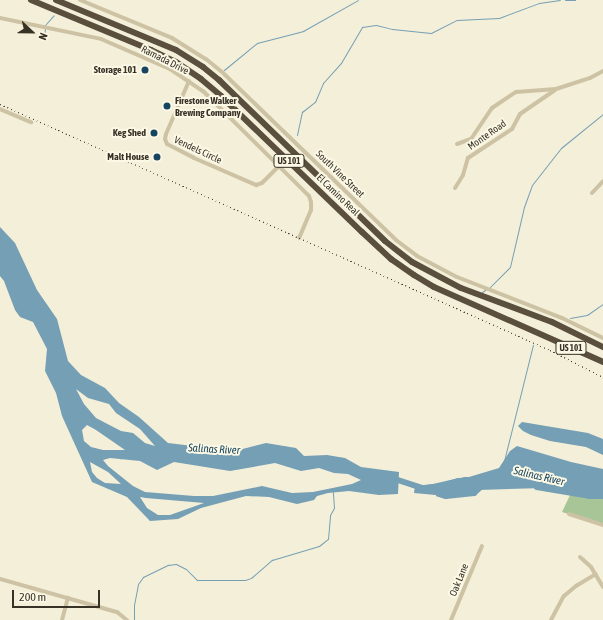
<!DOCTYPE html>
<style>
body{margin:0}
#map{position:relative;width:603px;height:620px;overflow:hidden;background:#f4efd9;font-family:"Asap Condensed",sans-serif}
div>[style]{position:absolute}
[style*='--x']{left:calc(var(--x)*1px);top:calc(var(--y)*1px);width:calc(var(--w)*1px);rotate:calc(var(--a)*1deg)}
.green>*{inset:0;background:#a8c597}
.water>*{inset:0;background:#759fb4}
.stream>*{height:1px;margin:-0.5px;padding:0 0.5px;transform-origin:0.5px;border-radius:0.5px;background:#759fb4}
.river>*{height:5.5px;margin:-2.75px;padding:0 2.75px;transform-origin:2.75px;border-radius:2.75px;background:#759fb4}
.minor>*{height:4px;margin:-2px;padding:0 2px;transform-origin:2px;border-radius:2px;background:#cdc3a4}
.highway>*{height:6px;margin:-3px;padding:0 3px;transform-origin:3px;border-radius:3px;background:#5a4e3c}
.rail>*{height:1px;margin-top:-0.5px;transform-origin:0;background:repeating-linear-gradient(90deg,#383126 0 1px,transparent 0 4px)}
.dots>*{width:11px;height:11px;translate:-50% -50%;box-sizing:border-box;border:2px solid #fbf8e6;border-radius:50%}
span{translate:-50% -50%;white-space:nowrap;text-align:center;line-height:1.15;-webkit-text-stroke:4px #fbf8e6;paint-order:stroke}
.shield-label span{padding:1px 3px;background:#fbf8e6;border:1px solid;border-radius:3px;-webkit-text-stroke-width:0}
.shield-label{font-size:9px;color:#383126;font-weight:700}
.street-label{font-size:10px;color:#383126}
.poi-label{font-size:10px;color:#383126;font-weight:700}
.right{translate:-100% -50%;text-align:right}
.left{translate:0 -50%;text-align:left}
.water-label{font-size:11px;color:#17445e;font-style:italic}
.north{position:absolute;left:12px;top:12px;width:40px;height:40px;-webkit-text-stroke:3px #fbf8e6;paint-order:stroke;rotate:112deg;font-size:11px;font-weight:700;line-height:16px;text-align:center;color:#383126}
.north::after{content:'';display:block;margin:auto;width:14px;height:18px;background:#383126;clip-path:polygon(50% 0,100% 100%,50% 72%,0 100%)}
.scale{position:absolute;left:12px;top:590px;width:88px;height:18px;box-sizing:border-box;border:2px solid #383126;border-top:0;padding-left:5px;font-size:12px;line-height:14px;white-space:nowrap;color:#383126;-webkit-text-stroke:3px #fbf8e6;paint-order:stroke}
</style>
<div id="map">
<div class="green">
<i style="clip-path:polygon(571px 493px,603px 496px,603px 525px,562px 512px)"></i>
</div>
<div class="water">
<i style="clip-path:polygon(evenodd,0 227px,15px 243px,37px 290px,57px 319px,68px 361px,81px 375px,105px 388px,119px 403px,139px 417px,168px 443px,235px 451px,266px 443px,296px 448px,304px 456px,327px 455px,345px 458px,361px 467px,399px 472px,398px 494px,379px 495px,349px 491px,328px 493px,317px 496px,314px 500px,297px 504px,269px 497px,246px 496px,201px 508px,178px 519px,150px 521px,127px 497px,92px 482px,62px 416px,56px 393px,45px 371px,47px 349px,33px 322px,20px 317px,15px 310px,4px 281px,0 276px,0 227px,76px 389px,88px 398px,109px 404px,116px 413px,140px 429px,155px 446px,145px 443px,133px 433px,121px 431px,96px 418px,84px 404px,76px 389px,0 227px,87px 425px,96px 430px,125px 450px,103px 450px,91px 447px,84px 441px,82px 430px,87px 425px,0 227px,110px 458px,140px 461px,157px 470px,174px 462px,230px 471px,275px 463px,301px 471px,319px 468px,334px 473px,348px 474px,361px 480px,352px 484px,313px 492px,292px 493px,262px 486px,213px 496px,194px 496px,145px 492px,133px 486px,108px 466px,103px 460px,110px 458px,0 227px,90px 462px,108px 472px,121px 484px,105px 483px,97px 478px,92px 472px,90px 462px,0 227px,140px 497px,146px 498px,204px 503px,170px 515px,158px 515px,147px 508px,140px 497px)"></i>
<i style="clip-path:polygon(522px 422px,588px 433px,603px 439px,603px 455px,586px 447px,550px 441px,531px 435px,523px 431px,518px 426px)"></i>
<i style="clip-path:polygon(517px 446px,571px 462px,603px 469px,603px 496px,590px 496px,544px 488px,478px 490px,474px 493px,446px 496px,414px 493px,415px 486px,433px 484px,459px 478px,469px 477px,499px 468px,510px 451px)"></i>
</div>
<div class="stream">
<i style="--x:565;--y:0;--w:10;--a:0"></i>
<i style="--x:45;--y:25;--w:13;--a:-48"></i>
<i style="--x:44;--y:39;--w:11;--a:-85"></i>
<i style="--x:224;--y:70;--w:43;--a:-39.3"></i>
<i style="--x:257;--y:43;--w:48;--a:-14.6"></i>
<i style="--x:303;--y:31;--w:63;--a:-29.4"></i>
<i style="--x:297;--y:135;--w:24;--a:-78"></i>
<i style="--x:302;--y:112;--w:16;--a:-38"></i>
<i style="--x:315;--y:102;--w:21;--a:-67"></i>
<i style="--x:323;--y:83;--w:27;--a:-48"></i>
<i style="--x:341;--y:63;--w:42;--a:-59.7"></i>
<i style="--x:362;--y:27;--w:14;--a:-8"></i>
<i style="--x:376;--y:25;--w:16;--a:14"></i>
<i style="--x:392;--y:29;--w:39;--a:6"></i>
<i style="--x:431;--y:33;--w:29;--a:-27"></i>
<i style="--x:457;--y:20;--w:42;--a:-2.7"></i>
<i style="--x:499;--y:18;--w:43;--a:-20.6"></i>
<i style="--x:539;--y:3;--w:21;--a:-8"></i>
<i style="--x:490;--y:287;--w:28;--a:-45"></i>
<i style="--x:510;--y:267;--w:62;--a:-76.9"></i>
<i style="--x:524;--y:207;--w:23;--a:-70"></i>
<i style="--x:532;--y:185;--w:47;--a:-51.9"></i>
<i style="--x:561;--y:148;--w:54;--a:-39"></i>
<i style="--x:482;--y:292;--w:4;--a:-34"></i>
<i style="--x:570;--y:318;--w:17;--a:-10"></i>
<i style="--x:587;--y:315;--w:19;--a:-35"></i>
<i style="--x:503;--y:465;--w:124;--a:-76"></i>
<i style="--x:463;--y:477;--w:7;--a:0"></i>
<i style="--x:448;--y:481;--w:10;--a:-17"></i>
<i style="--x:426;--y:485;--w:15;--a:-8"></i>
<i style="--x:415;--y:486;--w:8;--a:-7"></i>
<i style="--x:134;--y:620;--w:15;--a:-90"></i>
<i style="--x:134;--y:605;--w:21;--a:-79"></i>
<i style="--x:138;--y:584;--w:9;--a:-54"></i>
<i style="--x:143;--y:577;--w:28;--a:-26"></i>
<i style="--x:168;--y:565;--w:8;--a:-7"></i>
<i style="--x:176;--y:564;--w:11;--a:27"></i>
<i style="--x:186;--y:569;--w:16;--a:45"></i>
<i style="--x:197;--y:580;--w:48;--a:0"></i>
<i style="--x:245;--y:580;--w:6;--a:-18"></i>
<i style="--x:251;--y:578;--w:28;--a:-41"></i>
<i style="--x:272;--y:560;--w:49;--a:-16.6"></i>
<i style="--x:319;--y:546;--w:11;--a:-38"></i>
<i style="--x:328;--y:539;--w:24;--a:-85"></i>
<i style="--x:330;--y:515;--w:8;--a:-60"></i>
<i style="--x:334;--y:508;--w:16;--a:-94"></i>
</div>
<div class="river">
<i style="--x:392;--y:478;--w:32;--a:18"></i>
<i style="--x:537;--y:487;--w:54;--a:9.6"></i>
<i style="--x:590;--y:496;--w:13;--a:0"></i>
<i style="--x:439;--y:494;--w:7;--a:16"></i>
<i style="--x:446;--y:496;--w:28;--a:-6"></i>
<i style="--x:474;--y:493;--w:12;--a:-42"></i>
</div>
<div class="minor">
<i style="--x:80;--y:0;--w:100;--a:22.4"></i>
<i style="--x:172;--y:38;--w:40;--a:32"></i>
<i style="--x:206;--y:59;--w:19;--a:39"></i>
<i style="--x:221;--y:71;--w:243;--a:44"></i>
<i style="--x:396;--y:240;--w:26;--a:37"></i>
<i style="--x:417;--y:256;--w:45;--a:27.7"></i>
<i style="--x:457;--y:277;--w:113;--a:21.3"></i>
<i style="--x:562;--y:318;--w:46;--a:26"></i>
<i style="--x:0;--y:18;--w:103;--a:11.7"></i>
<i style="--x:101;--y:39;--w:75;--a:23.5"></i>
<i style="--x:170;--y:69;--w:40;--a:34"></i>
<i style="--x:203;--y:91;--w:149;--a:44.7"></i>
<i style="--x:309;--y:196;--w:6;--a:72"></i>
<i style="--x:311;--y:202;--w:8;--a:90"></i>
<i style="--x:311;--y:210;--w:30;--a:113"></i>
<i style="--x:189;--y:81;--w:58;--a:113.5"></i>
<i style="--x:166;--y:134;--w:5;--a:101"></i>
<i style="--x:165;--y:139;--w:5;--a:68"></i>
<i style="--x:167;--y:144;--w:30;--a:27"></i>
<i style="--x:194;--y:158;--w:68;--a:23.5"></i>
<i style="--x:256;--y:185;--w:6;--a:-18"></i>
<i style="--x:262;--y:183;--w:24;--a:-45"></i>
<i style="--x:0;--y:109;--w:34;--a:23"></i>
<i style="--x:457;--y:144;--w:15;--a:-20"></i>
<i style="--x:471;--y:139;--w:37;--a:-56"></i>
<i style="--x:492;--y:108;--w:29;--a:-34"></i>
<i style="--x:516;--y:92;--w:40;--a:-4.3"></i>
<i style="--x:556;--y:89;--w:36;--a:-18"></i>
<i style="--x:590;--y:78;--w:15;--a:-28"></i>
<i style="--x:455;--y:188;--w:15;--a:-58"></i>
<i style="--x:463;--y:175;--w:18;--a:-74"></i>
<i style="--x:468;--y:158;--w:53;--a:-33.4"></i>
<i style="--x:512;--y:129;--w:17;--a:-62"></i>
<i style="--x:520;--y:114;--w:42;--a:-34.4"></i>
<i style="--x:592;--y:193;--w:16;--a:-47"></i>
<i style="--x:569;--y:514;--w:36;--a:18"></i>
<i style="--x:580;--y:557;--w:15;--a:42"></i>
<i style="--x:591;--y:567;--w:23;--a:59"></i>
<i style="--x:0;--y:579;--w:122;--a:15.8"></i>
<i style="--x:117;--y:612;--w:13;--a:39"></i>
<i style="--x:62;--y:620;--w:23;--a:-75"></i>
<i style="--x:451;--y:620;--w:80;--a:-67.3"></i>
<i style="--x:551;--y:620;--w:27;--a:-62"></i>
<i style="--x:564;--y:596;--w:16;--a:-40"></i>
<i style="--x:576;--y:586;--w:23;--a:-31"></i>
</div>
<div class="highway">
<i style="--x:31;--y:0;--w:130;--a:22.6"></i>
<i style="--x:151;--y:50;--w:28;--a:26"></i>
<i style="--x:176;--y:62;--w:30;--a:34"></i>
<i style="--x:201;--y:79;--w:26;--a:40"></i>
<i style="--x:221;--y:96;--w:196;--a:44"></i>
<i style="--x:362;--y:232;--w:40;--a:43"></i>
<i style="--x:391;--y:259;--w:28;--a:35"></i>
<i style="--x:414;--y:275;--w:23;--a:31"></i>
<i style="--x:434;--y:287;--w:185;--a:23.9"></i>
<i style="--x:56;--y:0;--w:130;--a:22.6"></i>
<i style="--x:176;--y:50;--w:32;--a:32"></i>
<i style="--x:203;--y:67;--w:21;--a:39"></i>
<i style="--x:219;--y:80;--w:231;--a:44.1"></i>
<i style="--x:385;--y:241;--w:34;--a:38"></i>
<i style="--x:412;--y:262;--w:55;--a:28"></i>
<i style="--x:461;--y:288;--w:97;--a:20.5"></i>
<i style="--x:552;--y:322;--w:57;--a:26.1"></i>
</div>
<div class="rail">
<i style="--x:0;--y:104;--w:603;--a:24.1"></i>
<i style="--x:550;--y:350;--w:59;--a:27"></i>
</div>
<div class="dots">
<i style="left:145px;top:70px;background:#17445e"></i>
<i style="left:167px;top:106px;background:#17445e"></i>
<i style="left:154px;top:133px;background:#17445e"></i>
<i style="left:157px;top:157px;background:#17445e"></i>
</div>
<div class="shield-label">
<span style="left:289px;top:161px">US 101</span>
<span style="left:571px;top:348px">US 101</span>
</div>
<div class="street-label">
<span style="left:165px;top:60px;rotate:27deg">Ramada Drive</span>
<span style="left:487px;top:135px;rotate:-35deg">Monte Road</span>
<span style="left:198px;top:150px;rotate:25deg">Vendels Circle</span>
<span style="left:340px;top:174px;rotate:44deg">South Vine Street</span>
<span style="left:338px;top:195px;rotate:44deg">El Camino Real</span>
<span style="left:459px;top:580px;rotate:-68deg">Oak Lane</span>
</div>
<div class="poi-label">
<span class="right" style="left:137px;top:70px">Storage 101</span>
<span class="left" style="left:175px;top:106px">Firestone Walker<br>Brewing Company</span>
<span class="right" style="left:146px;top:133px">Keg Shed</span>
<span class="right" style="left:149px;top:157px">Malt House</span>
</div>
<div class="water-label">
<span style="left:214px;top:449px;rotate:3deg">Salinas River</span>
<span style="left:539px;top:476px;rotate:13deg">Salinas River</span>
</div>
<div class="north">N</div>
<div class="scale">200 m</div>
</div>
